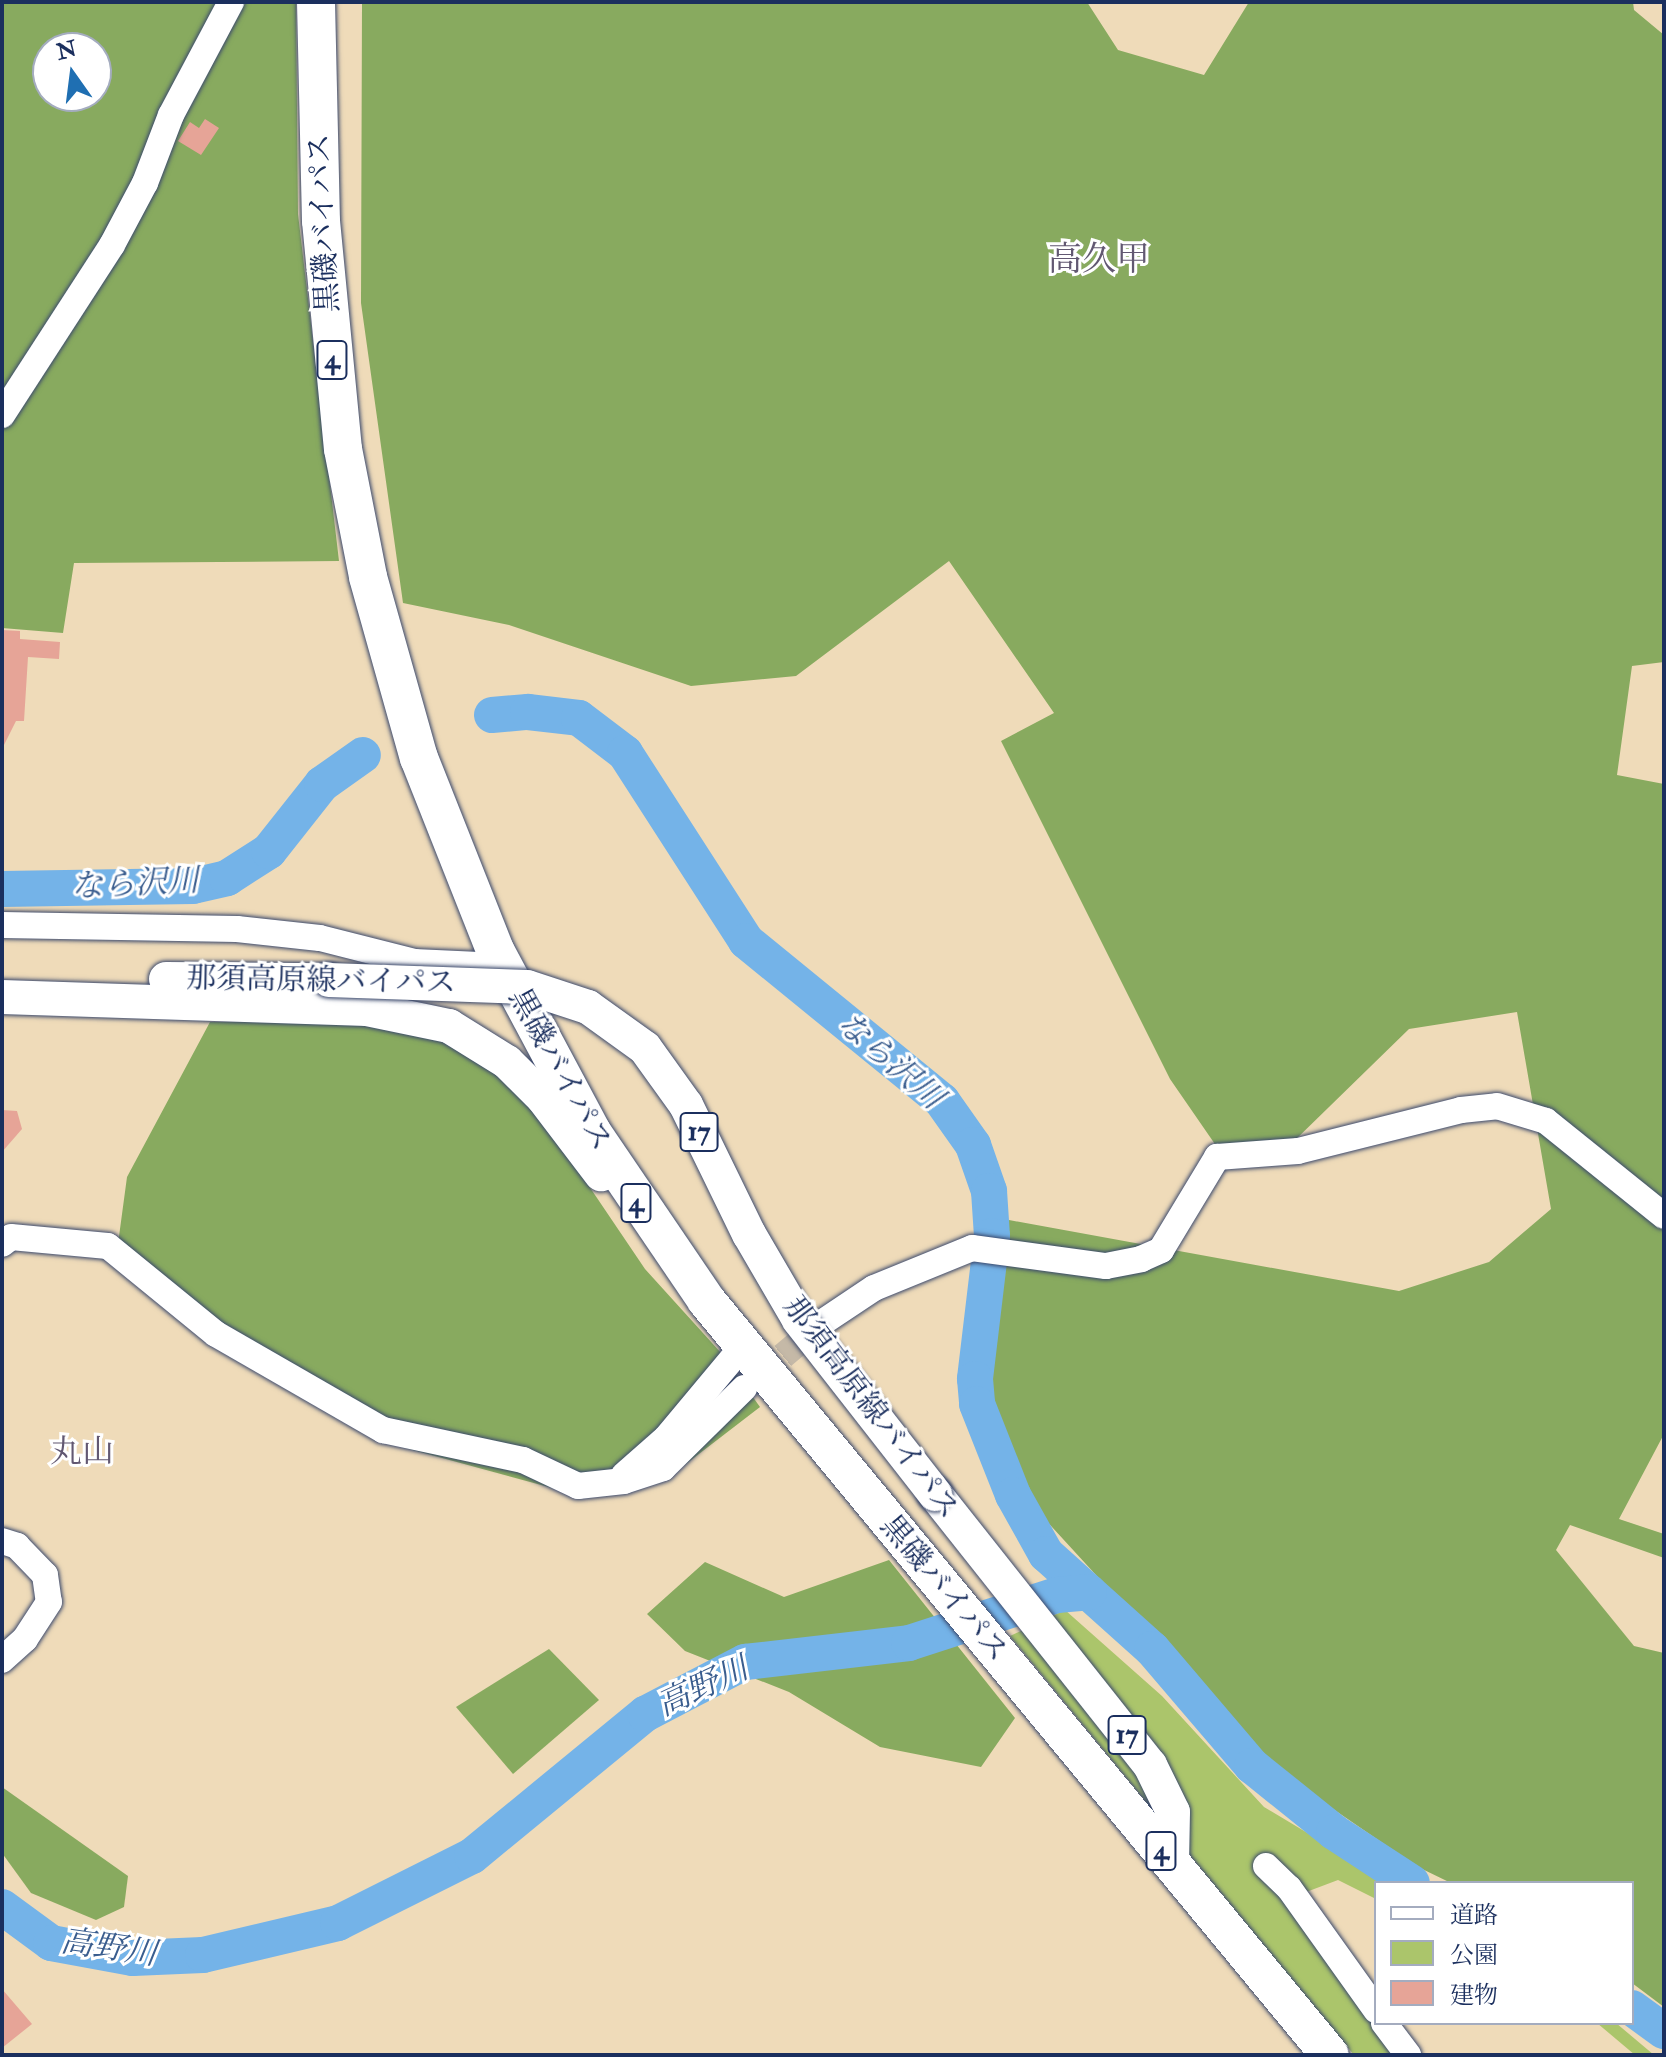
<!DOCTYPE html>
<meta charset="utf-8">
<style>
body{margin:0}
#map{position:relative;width:1666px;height:2057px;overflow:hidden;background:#efdbb9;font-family:"IM FELL Double Pica","Noto Serif JP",serif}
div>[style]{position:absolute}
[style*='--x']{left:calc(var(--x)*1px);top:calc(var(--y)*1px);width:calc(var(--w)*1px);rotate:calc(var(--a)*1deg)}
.green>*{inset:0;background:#abc56b}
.forest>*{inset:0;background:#88aa5f}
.river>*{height:36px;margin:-18px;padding:0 18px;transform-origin:18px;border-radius:18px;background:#74b3e8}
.building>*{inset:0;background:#e6a497}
.minor-tunnel>*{height:26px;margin-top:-13px;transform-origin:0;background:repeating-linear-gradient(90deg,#c5b9a7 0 26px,transparent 0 39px)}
.roads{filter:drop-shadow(0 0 2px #3b496c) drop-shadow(0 0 2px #3b496c)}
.minor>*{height:26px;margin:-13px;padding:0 13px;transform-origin:13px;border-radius:13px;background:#fff}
.major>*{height:34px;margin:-17px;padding:0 17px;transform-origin:17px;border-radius:17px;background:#fff}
.highway>*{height:38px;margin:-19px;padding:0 19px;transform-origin:19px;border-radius:19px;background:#fff}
.bridges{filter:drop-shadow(0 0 2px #3b496c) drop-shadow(0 0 2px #3b496c)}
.major-bridge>*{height:34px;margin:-17px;padding:0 17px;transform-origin:17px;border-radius:17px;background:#fff}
span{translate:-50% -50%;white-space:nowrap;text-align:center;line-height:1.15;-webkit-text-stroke:6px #fff;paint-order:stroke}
.shield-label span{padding:2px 6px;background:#fff;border:2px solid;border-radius:6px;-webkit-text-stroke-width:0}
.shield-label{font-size:28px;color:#1b2f5e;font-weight:700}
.street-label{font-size:30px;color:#1b2f5e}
.water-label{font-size:32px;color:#3a5d8e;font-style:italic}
.neighbourhood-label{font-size:32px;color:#625872}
.quarter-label{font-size:34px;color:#625872}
.frame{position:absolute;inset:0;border:4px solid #1b2f5e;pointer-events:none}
.legend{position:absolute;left:1374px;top:1881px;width:260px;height:144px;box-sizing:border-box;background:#fff;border:2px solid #a4acbf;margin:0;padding:10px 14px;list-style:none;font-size:24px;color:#1b2f5e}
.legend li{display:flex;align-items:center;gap:16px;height:40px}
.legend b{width:40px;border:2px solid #a4acbf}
.north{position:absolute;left:32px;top:32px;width:80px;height:80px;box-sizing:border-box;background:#fff;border:2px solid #a4acbf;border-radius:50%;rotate:346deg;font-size:22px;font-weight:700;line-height:32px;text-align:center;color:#1b2f5e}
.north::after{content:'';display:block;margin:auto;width:28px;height:36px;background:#1f6fb2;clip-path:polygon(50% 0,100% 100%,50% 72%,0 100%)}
</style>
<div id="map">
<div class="green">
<i style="clip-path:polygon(1065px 1610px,1162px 1696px,1264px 1807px,1391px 1883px,1376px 1883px,1376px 1899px,1338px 1880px,1285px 1900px,1311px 1942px,1421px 2055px,1354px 2055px,1010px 1636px)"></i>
<i style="clip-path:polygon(1597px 2023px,1616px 2023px,1654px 2055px,1635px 2055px)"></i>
</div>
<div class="forest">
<i style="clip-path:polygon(evenodd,2px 2px,296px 2px,298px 214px,339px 561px,74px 563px,63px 633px,2px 628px,2px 2px,48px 48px,96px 48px,96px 96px,48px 96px,48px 48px)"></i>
<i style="clip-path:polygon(362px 2px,1087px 2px,1118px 50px,1204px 75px,1249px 2px,1633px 2px,1634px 10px,1664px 35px,1664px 662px,1632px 666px,1617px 775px,1664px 784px,1664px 1434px,1619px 1519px,1664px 1534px,1664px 1558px,1570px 1525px,1556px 1550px,1634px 1646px,1664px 1653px,1664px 2007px,1632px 1983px,1632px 1883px,1451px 1883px,1416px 1866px,1272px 1767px,1030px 1503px,992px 1405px,991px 1335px,1009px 1220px,1399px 1291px,1489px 1262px,1551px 1209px,1517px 1012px,1409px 1029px,1289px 1146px,1219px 1150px,1170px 1079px,1001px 741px,1054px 713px,949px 561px,796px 676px,691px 686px,509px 625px,403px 603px,361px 303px)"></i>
<i style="clip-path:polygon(338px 1020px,403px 1027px,476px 1054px,545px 1121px,645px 1269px,722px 1354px,760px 1407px,669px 1477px,589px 1498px,376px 1440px,115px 1266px,127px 1177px,210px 1022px)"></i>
<i style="clip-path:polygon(889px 1560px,1015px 1718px,981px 1767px,880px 1747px,789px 1692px,685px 1651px,647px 1614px,705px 1562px,784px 1597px)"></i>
<i style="clip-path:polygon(549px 1649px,599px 1700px,513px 1774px,456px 1707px)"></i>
<i style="clip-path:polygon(2px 1787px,128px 1876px,124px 1907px,96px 1920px,31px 1893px,2px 1853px)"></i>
</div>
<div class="river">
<i style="--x:492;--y:715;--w:36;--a:-5"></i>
<i style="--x:528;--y:712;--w:51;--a:6.7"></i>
<i style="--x:579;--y:718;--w:58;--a:37.3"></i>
<i style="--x:625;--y:753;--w:224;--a:57.2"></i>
<i style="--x:746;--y:941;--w:253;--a:39.2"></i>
<i style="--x:942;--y:1101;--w:54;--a:54.8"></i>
<i style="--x:973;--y:1145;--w:49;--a:70.8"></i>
<i style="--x:989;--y:1191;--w:45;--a:86.2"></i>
<i style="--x:992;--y:1236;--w:144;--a:96.8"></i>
<i style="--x:975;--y:1379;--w:25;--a:85"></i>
<i style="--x:977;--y:1404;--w:98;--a:68.4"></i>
<i style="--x:1013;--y:1495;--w:68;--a:60.8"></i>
<i style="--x:1046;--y:1554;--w:142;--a:41.9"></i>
<i style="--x:1152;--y:1649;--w:154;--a:49.5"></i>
<i style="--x:1252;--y:1766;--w:105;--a:38.8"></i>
<i style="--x:1334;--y:1832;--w:93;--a:33.2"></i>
<i style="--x:2;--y:889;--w:191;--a:-0.9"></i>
<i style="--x:193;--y:886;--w:35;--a:-13"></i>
<i style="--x:227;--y:878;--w:50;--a:-32.7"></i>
<i style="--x:269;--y:851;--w:85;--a:-51.7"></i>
<i style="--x:322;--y:784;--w:50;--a:-35.3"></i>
<i style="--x:2;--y:1907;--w:61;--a:36.3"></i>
<i style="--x:51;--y:1943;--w:83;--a:10.4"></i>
<i style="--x:133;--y:1958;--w:70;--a:-2.5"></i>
<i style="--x:203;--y:1955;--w:139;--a:-13.3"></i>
<i style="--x:338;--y:1923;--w:150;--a:-26.6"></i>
<i style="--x:472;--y:1856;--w:224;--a:-39.4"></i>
<i style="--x:645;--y:1714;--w:113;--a:-27.5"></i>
<i style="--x:745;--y:1662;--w:165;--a:-6.6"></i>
<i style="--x:909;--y:1643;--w:156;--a:-18"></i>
<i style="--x:1057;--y:1595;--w:32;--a:-5"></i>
<i style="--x:1632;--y:2008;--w:39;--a:36"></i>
</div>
<div class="building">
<i style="clip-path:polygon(205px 119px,219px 128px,201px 155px,178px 141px,190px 122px,199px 128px)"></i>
<i style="clip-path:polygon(2px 630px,20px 631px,20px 639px,60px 642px,59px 659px,28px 657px,24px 721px,16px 721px,2px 749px)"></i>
<i style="clip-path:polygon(2px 1110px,17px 1111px,22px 1129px,2px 1152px)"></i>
<i style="clip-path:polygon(2px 1989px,32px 2024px,2px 2048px)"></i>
</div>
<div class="minor-tunnel">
<i style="--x:753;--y:1381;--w:92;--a:-40.1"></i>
</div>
<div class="roads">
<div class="minor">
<i style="--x:2;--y:415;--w:202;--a:-57.1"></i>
<i style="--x:112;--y:245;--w:70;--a:-62"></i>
<i style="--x:145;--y:183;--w:73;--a:-69.1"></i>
<i style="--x:171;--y:115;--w:128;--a:-62"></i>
<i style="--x:2;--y:925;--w:235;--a:1"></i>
<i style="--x:237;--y:929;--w:83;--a:6.2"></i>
<i style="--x:320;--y:938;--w:97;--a:14.3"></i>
<i style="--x:414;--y:962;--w:89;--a:2.6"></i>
<i style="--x:2;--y:1244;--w:11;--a:-38"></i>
<i style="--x:11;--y:1237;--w:97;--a:5.3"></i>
<i style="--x:108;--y:1246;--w:139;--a:39.2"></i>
<i style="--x:216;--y:1334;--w:193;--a:29.9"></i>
<i style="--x:383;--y:1430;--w:143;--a:12.1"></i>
<i style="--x:523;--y:1460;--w:61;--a:25.3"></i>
<i style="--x:578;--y:1486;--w:46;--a:-6.2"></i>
<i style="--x:624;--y:1481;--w:41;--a:-18.4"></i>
<i style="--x:663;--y:1468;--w:114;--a:-44.6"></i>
<i style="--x:823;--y:1322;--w:61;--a:-33.7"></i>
<i style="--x:874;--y:1288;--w:106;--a:-22.2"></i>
<i style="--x:972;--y:1248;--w:135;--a:7.7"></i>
<i style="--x:1106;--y:1266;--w:36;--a:-11"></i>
<i style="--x:1141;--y:1259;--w:22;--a:-24"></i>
<i style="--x:1161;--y:1250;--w:109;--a:-58.9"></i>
<i style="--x:1217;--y:1157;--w:81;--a:-4.2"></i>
<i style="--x:1298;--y:1151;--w:168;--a:-14.1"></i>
<i style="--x:1461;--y:1110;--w:36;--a:-6"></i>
<i style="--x:1497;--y:1106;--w:51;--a:17"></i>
<i style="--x:1546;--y:1121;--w:151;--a:38.8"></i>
<i style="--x:624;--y:1475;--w:56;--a:-41.4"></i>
<i style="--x:666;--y:1438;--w:119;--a:-50.1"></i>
<i style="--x:2;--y:1541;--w:16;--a:18"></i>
<i style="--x:17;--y:1546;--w:40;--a:46"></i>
<i style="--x:45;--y:1575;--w:27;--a:82"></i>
<i style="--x:49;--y:1602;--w:44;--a:123"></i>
<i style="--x:25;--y:1639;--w:31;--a:138"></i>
<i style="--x:1266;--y:1866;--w:32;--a:44"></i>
<i style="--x:1289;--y:1888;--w:150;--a:54.5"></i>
<i style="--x:1384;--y:2023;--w:40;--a:53"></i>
</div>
<div class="major">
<i style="--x:166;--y:979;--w:163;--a:0.4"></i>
<i style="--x:2;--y:997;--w:365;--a:1.9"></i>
<i style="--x:367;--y:1009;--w:84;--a:11.7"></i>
<i style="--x:449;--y:1026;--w:68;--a:31.8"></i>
<i style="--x:507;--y:1062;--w:51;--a:45"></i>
<i style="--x:543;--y:1098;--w:96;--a:52.7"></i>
<i style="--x:935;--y:1494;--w:346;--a:51.6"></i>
<i style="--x:1150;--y:1765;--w:52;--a:63.9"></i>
<i style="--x:1173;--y:1812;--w:52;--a:91.1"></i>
</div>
<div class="highway">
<i style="--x:316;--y:2;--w:219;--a:88.7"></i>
<i style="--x:321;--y:221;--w:229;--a:84.5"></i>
<i style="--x:343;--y:449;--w:130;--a:78.9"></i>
<i style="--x:368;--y:577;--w:188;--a:74.3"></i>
<i style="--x:419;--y:758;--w:209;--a:68.4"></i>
<i style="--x:496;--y:952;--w:204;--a:61.9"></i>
<i style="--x:592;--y:1132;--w:203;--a:55.8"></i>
<i style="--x:706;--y:1300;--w:979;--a:50.43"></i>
</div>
</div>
<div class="bridges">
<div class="major-bridge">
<i style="--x:329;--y:980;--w:198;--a:2"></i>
<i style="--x:527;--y:987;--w:64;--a:18.2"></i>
<i style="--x:588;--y:1007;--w:70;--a:35.7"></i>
<i style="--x:645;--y:1048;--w:70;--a:54.3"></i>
<i style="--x:686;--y:1105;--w:144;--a:64"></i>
<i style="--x:749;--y:1234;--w:99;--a:59.8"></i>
<i style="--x:799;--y:1320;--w:221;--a:52"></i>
</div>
</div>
<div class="shield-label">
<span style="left:332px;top:360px">4</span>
<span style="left:699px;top:1132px">17</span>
<span style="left:636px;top:1203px">4</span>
<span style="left:1127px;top:1735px">17</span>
<span style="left:1161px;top:1851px">4</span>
</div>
<div class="street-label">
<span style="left:324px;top:223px;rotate:-93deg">黒磯バイパス</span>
<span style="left:321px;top:981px;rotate:1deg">那須高原線バイパス</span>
<span style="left:560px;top:1070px;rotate:61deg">黒磯バイパス</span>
<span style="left:871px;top:1408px;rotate:53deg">那須高原線バイパス</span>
<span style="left:944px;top:1589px;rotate:50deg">黒磯バイパス</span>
</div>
<div class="water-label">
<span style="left:135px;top:884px;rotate:-3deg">なら沢川</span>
<span style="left:890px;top:1061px;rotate:41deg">なら沢川</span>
<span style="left:703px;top:1687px;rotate:-25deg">高野川</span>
<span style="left:109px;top:1948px;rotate:8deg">高野川</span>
</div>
<div class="neighbourhood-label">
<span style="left:82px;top:1452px">丸山</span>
</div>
<div class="quarter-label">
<span style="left:1099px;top:260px">高久甲</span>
</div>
<div class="frame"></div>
<ul class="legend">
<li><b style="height:10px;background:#fff"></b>道路</li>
<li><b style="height:22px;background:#abc56b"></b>公園</li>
<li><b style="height:22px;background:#e6a497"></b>建物</li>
</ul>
<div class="north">N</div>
</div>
